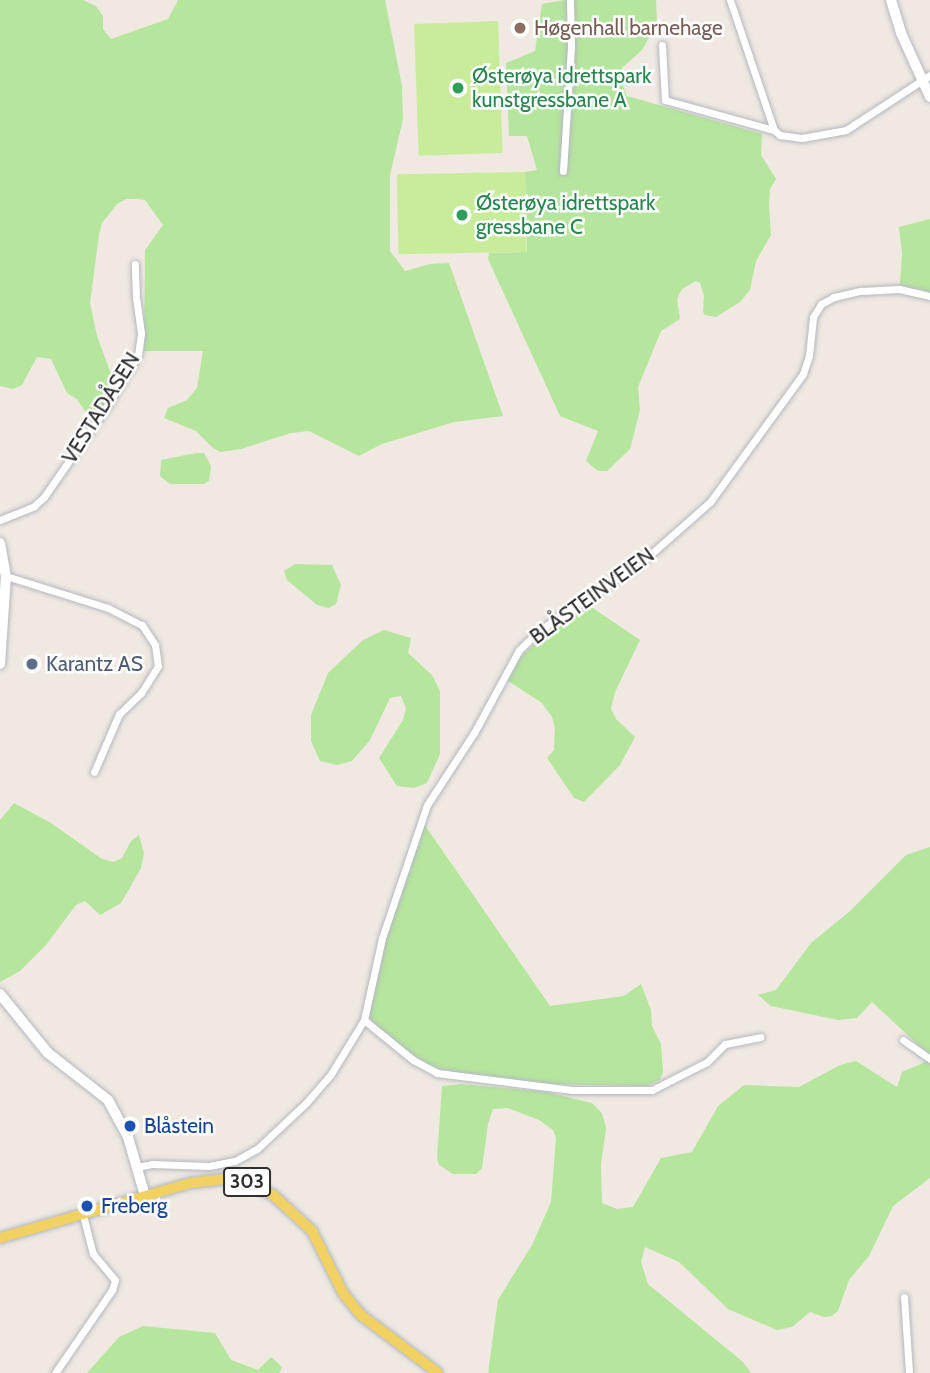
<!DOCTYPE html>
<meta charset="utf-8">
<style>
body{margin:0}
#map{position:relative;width:930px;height:1373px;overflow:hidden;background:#efe9e1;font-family:Cabin,sans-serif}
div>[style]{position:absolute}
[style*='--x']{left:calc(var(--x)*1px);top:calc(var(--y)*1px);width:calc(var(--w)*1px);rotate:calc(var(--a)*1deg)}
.green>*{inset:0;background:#b6e59e}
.pitch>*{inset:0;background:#c9ec9a;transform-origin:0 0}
.roads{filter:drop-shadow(0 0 2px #b4b7c1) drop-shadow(0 0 2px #b4b7c1)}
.street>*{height:7px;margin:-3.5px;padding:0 3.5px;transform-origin:3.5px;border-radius:3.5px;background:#fff}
.secondary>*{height:10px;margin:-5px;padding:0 5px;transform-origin:5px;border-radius:5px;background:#fff}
.primary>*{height:10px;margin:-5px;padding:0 5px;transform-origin:5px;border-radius:5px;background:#f2d163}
.dots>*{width:19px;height:19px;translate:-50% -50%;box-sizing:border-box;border:4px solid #fff;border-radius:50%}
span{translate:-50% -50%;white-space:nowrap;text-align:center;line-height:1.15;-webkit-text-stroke:5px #fff;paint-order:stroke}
.shield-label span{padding:2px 5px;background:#fff;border:2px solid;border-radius:5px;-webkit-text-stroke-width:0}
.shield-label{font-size:19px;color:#2e2e2e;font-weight:700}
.education-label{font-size:21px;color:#785e54}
.left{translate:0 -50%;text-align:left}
.leisure-label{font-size:21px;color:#27864d}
.street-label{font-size:21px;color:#2e2e2e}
.service-label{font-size:21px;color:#4e5e75}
.transit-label{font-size:21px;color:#164399}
</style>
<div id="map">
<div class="green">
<i style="clip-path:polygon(0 0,83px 0,96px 6px,103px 16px,103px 29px,111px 39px,168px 19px,178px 0,385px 0,402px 86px,403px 119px,390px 175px,390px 251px,405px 271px,430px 264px,449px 263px,503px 416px,454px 422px,382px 444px,359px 456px,309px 431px,291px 433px,241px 449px,220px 452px,213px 448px,196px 431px,164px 418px,168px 408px,187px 400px,197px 388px,203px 351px,144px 351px,145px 250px,163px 225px,145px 200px,139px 199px,126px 199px,117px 204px,102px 223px,99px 235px,90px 303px,97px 336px,114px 382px,108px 398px,97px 414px,85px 411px,77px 399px,67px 393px,51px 359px,37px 357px,22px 385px,13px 389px,0 386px)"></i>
<i style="clip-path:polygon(564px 0,656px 0,657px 24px,642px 50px,622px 68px,621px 81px,627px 96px,762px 134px,761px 155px,776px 179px,770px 189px,769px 205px,771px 235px,756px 261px,750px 290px,740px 302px,716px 317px,705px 315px,703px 312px,704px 296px,700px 283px,696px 281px,682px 289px,677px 299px,680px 319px,661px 331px,638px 387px,640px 410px,630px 449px,607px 471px,598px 471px,586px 461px,598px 431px,560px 416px,488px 259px,489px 253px,527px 252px,525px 172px,537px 170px,527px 136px,509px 136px,506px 63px,535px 51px,542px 4px)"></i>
<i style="clip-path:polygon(930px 219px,930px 292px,900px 285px,902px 253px,899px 227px)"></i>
<i style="clip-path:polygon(196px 453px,204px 453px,211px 466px,209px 481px,204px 484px,170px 484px,160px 476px,161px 460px)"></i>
<i style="clip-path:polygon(295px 564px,332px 565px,341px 585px,336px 604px,329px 608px,317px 605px,287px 580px,284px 571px)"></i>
<i style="clip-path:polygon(590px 606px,640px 640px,615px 692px,611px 709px,616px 719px,635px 737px,620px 765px,584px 802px,574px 798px,547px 758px,554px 750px,555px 728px,552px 717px,542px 703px,508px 681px,507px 677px,518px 659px,560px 621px)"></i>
<i style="clip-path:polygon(384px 630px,411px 638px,408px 653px,432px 675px,440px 691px,440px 754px,427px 783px,414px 788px,397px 786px,379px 758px,403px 720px,406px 708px,401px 696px,390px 698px,370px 740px,352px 761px,337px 765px,320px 761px,311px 741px,311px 715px,328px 673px,363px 640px)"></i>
<i style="clip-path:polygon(14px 803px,51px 823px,102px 859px,114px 862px,122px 858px,131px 841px,139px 835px,144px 853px,141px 868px,121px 903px,100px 915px,85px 901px,76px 905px,46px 945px,20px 971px,0 982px,0 820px)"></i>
<i style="clip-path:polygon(424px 824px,550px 1006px,624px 996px,641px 984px,651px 1010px,652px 1026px,661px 1044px,663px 1072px,660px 1080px,646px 1086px,596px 1085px,550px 1084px,472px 1076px,431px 1067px,378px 1030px,367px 1013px,389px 927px)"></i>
<i style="clip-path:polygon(930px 847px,930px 1178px,893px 1206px,869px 1256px,849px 1280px,838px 1311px,832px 1316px,824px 1317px,810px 1312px,792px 1327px,777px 1330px,728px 1309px,679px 1262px,645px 1247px,641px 1262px,648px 1284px,743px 1362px,751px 1373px,488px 1373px,498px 1300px,532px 1245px,551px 1202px,556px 1138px,553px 1130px,539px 1120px,508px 1108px,493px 1109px,488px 1124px,482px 1168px,476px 1174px,453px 1174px,439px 1165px,437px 1158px,442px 1086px,462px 1084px,547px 1092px,592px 1103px,602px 1113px,606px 1128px,601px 1165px,602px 1203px,617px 1209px,633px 1207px,661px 1158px,692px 1152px,718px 1106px,744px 1085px,799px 1087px,840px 1065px,856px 1061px,897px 1087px,902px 1072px,923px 1063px,928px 1054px,872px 1002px,857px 1018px,838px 1020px,771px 1006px,758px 995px,776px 990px,811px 943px,849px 912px,906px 855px)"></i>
<i style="clip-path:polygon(143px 1326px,215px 1333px,231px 1360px,258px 1370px,271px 1357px,282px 1367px,279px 1373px,87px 1373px,119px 1337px)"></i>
</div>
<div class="pitch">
<i style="left:498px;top:21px;width:132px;height:84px;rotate:88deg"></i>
<i style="left:525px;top:172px;width:80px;height:128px;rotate:89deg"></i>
</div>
<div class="roads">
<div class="street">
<i style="--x:730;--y:0;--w:137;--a:71.3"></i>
<i style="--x:774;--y:130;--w:8;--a:40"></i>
<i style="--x:780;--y:135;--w:22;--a:8"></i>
<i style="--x:802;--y:138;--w:45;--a:-10.3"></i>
<i style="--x:846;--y:130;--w:100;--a:-33.2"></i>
<i style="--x:662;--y:45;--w:55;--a:86.9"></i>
<i style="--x:665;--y:100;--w:113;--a:15.4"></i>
<i style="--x:563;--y:171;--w:124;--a:-86.3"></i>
<i style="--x:571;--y:47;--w:47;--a:-91.2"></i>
<i style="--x:0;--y:520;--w:37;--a:-22"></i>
<i style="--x:34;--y:506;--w:13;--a:-42"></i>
<i style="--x:44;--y:497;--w:111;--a:-55.3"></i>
<i style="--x:107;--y:406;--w:60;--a:-58.7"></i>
<i style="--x:138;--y:355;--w:22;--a:-82"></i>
<i style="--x:141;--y:333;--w:34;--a:-98"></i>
<i style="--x:136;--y:299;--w:35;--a:-92"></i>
<i style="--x:6;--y:576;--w:107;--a:17.4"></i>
<i style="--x:108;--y:608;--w:38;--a:27"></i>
<i style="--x:142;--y:625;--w:24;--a:57"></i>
<i style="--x:155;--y:645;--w:21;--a:82"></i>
<i style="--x:158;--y:666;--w:32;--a:122"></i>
<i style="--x:141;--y:693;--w:30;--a:136"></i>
<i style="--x:119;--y:714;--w:63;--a:113.3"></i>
<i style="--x:364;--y:1020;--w:63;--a:39.2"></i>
<i style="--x:413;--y:1060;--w:27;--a:28"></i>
<i style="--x:437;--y:1073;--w:136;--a:7.2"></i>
<i style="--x:572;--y:1090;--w:80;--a:0"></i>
<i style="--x:652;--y:1090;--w:62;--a:-27"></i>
<i style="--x:707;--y:1062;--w:25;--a:-45"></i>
<i style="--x:725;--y:1044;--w:36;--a:-11"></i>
<i style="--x:903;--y:1040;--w:33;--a:35"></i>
<i style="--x:137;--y:1167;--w:15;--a:-11"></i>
<i style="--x:152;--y:1164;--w:57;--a:2"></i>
<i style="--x:209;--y:1166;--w:26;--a:-11"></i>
<i style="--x:235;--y:1161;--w:25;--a:-29"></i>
<i style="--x:257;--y:1149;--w:67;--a:-43.2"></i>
<i style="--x:306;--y:1103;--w:38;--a:-49"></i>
<i style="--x:331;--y:1074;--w:63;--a:-58.6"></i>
<i style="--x:364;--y:1020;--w:84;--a:-77.6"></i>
<i style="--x:382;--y:938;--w:140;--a:-71.3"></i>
<i style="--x:427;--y:805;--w:86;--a:-56.9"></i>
<i style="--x:474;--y:733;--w:94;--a:-61.5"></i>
<i style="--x:519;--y:650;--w:29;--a:-44"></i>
<i style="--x:540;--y:630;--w:124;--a:-33.8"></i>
<i style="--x:643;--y:561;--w:89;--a:-41.4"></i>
<i style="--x:710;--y:502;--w:158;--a:-54"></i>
<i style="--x:803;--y:374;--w:19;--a:-72"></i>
<i style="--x:809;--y:356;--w:39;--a:-84"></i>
<i style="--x:813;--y:317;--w:15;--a:-58"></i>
<i style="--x:821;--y:304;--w:15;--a:-28"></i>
<i style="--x:834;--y:297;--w:28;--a:-13"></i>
<i style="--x:861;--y:291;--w:38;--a:-3"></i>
<i style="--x:899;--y:289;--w:32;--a:13"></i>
<i style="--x:904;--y:1297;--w:76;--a:86.2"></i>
<i style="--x:55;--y:1373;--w:101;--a:-55.5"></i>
<i style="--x:112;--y:1290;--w:10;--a:-73"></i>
<i style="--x:115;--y:1280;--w:34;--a:-130"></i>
<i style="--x:93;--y:1254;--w:40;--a:-104.4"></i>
</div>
<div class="secondary">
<i style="--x:891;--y:0;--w:34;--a:73"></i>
<i style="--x:901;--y:33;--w:70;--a:65.6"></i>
<i style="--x:0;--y:543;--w:34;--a:80"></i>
<i style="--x:6;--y:576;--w:88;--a:93.9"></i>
<i style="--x:0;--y:994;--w:76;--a:50.9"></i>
<i style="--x:48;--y:1053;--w:76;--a:38.1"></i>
<i style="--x:108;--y:1100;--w:42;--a:61.6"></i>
<i style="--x:128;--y:1137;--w:61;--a:73.9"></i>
</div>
<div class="primary">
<i style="--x:0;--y:1238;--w:199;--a:-16.1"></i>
<i style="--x:191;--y:1183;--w:31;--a:-7"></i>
<i style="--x:222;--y:1179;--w:28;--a:8"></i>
<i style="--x:250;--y:1183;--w:26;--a:28"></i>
<i style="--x:273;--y:1195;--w:53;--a:42.7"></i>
<i style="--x:312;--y:1231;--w:69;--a:63.4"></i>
<i style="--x:343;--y:1293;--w:28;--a:51"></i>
<i style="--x:361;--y:1315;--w:96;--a:37"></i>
</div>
</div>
<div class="dots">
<i style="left:520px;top:28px;background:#8d6e63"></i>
<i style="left:458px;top:88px;background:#2e9e5b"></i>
<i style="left:462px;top:215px;background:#2e9e5b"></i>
<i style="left:32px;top:664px;background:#5c6f8a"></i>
<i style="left:130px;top:1126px;background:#1a4fb4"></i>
<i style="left:87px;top:1206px;background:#1a4fb4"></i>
</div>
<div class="shield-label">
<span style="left:247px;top:1182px">303</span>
</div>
<div class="education-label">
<span class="left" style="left:534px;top:28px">Høgenhall barnehage</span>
</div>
<div class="leisure-label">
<span class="left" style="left:472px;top:88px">Østerøya idrettspark<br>kunstgressbane A</span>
<span class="left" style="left:476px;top:215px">Østerøya idrettspark<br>gressbane C</span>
</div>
<div class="street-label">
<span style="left:101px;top:408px;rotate:-58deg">VESTADÅSEN</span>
<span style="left:592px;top:596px;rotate:-36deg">BLÅSTEINVEIEN</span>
</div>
<div class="service-label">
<span class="left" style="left:46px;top:664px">Karantz AS</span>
</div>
<div class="transit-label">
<span class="left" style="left:144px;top:1126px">Blåstein</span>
<span class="left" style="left:101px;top:1206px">Freberg</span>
</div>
</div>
